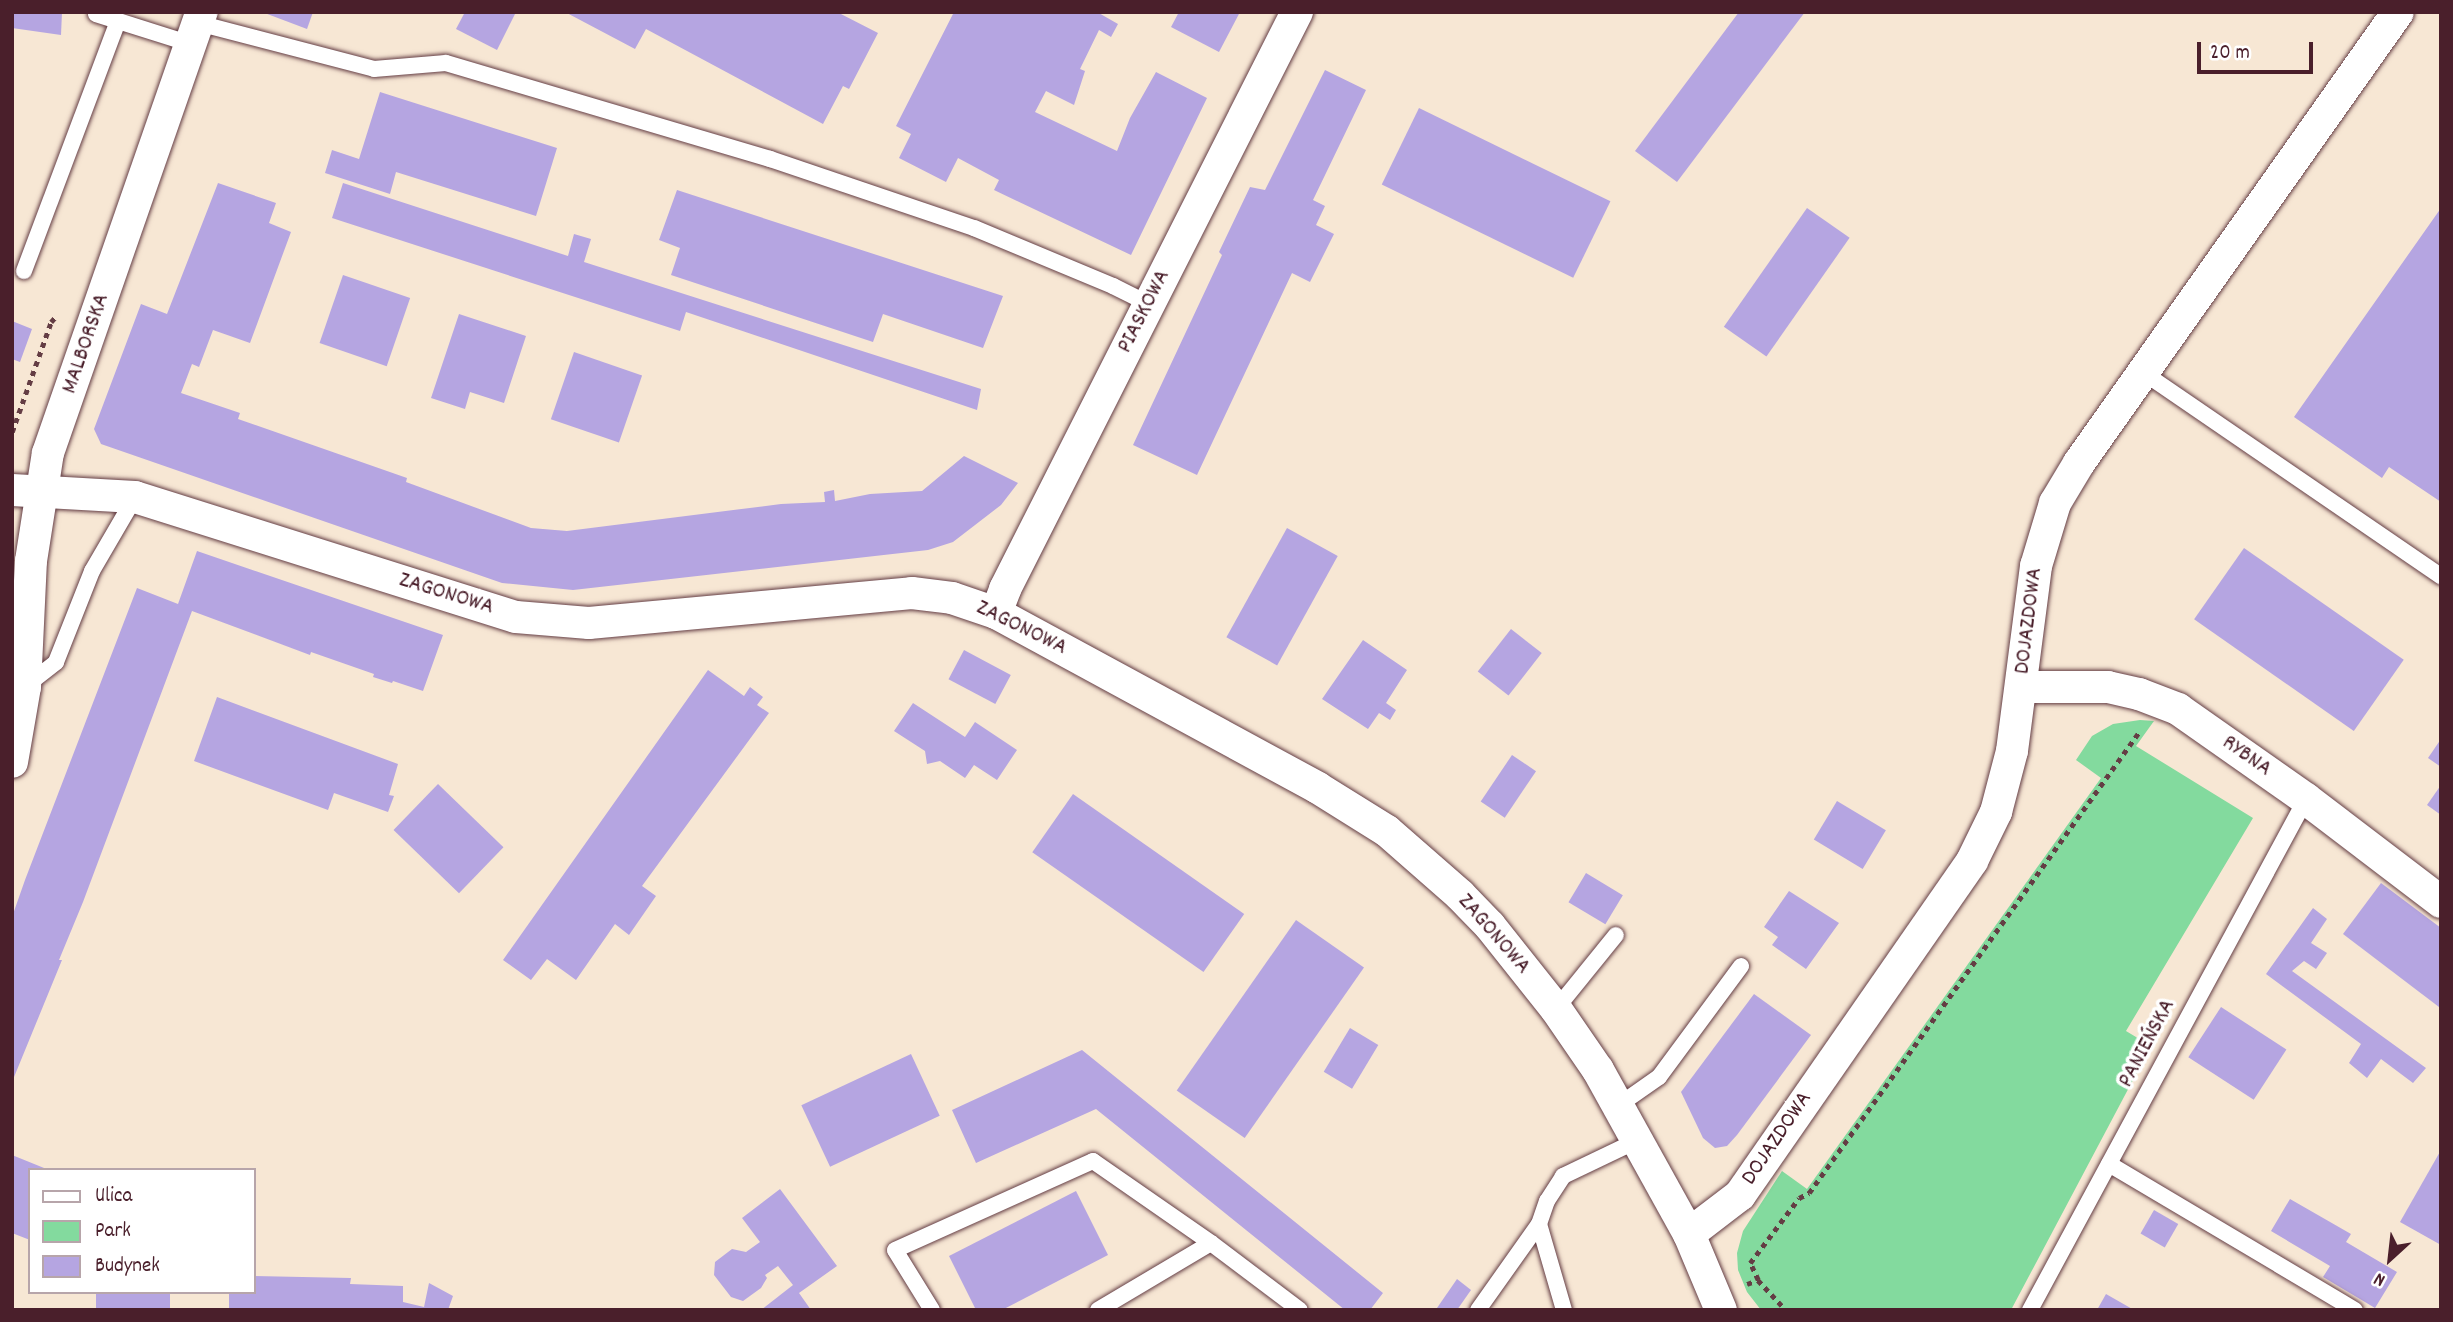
<!DOCTYPE html>
<meta charset="utf-8">
<style>
body{margin:0}
#map{position:relative;width:2453px;height:1322px;overflow:hidden;background:#f7e7d4;font-family:Dekko,sans-serif}
div>[style]{position:absolute}
[style*='--x']{left:calc(var(--x)*1px);top:calc(var(--y)*1px);width:calc(var(--w)*1px);rotate:calc(var(--a)*1deg)}
.green>*{inset:0;background:#83da9e}
.building>*{inset:0;background:#b5a5e1;transform-origin:0 0}
.path>*{height:4.5px;margin-top:-2.25px;transform-origin:0;background:repeating-linear-gradient(90deg,#643d44 0 5px,transparent 0 10px)}
.roads{filter:drop-shadow(0 0 2px #643d44) drop-shadow(0 0 2px #643d44)}
.service>*{height:16px;margin:-8px;padding:0 8px;transform-origin:8px;border-radius:8px;background:#fff}
.minor>*{height:32px;margin:-16px;padding:0 16px;transform-origin:16px;border-radius:16px;background:#fff}
span{translate:-50% -50%;white-space:nowrap;text-align:center;line-height:1.15;-webkit-text-stroke:7px #fff;paint-order:stroke}
.street-label{font-size:23px;color:#4a1f2b}
.frame{position:absolute;inset:0;border:14px solid #4a1f2b;pointer-events:none}
.legend{position:absolute;left:28px;top:1168px;width:228px;height:126px;box-sizing:border-box;background:#fff;border:2px solid #b7a5aa;margin:0;padding:9px 12px;list-style:none;font-size:21px;color:#4a1f2b}
.legend li{display:flex;align-items:center;gap:14px;height:35px}
.legend b{width:35px;border:2px solid #b7a5aa}
.north{position:absolute;left:2355px;top:1224px;width:70px;height:70px;-webkit-text-stroke:5px #fff;paint-order:stroke;rotate:207deg;font-size:19px;font-weight:700;line-height:28px;text-align:center;color:#4a1f2b}
.north::after{content:'';display:block;margin:auto;width:24px;height:32px;background:#4a1f2b;clip-path:polygon(50% 0,100% 100%,50% 72%,0 100%)}
.scale{position:absolute;left:2197px;top:42px;width:116px;height:32px;box-sizing:border-box;border:4px solid #4a1f2b;border-top:0;padding-left:9px;font-size:21px;line-height:24px;white-space:nowrap;color:#4a1f2b;-webkit-text-stroke:5px #fff;paint-order:stroke}
</style>
<div id="map">
<div class="green">
<i style="clip-path:polygon(2140px 720px,2154px 721px,2136px 746px,2253px 818px,2126px 1031px,2151px 1046px,2011px 1310px,1761px 1310px,1747px 1292px,1738px 1270px,1737px 1253px,1743px 1231px,1782px 1171px,1807px 1189px,2101px 778px,2076px 760px,2092px 736px,2113px 724px)"></i>
</div>
<div class="building">
<i style="clip-path:polygon(12px 12px,62px 12px,61px 35px,12px 28px)"></i>
<i style="clip-path:polygon(262px 12px,313px 12px,307px 29px)"></i>
<i style="clip-path:polygon(465px 12px,516px 12px,497px 50px,456px 29px)"></i>
<i style="clip-path:polygon(565px 12px,837px 12px,878px 33px,849px 89px,843px 86px,823px 124px,646px 29px,635px 49px)"></i>
<i style="clip-path:polygon(954px 12px,1097px 12px,1118px 24px,1111px 37px,1099px 30px,1080px 69px,1085px 71px,1074px 105px,1046px 91px,1035px 112px,1117px 151px,1130px 118px,1156px 72px,1207px 98px,1131px 255px,994px 190px,999px 180px,958px 158px,946px 182px,899px 158px,911px 134px,896px 126px)"></i>
<i style="clip-path:polygon(1179px 12px,1240px 12px,1219px 52px,1171px 27px)"></i>
<i style="clip-path:polygon(1739px 12px,1805px 12px,1677px 182px,1635px 151px)"></i>
<i style="clip-path:polygon(1325px 70px,1366px 90px,1313px 200px,1325px 206px,1316px 225px,1334px 234px,1310px 282px,1292px 273px,1197px 475px,1133px 445px,1222px 255px,1219px 252px,1250px 187px,1265px 190px)"></i>
<i style="clip-path:polygon(380px 92px,557px 148px,536px 216px,396px 172px,390px 194px,325px 173px,332px 150px,359px 159px)"></i>
<i style="left:1419px;top:108px;width:213px;height:85px;rotate:26deg"></i>
<i style="clip-path:polygon(218px 183px,276px 203px,269px 223px,291px 232px,250px 343px,213px 330px,199px 367px,192px 364px,181px 393px,240px 413px,238px 419px,407px 478px,406px 482px,531px 528px,567px 531px,781px 504px,825px 502px,824px 492px,834px 490px,835px 501px,870px 494px,922px 491px,964px 456px,1018px 483px,1001px 505px,953px 542px,928px 550px,573px 590px,502px 583px,101px 444px,94px 429px,141px 304px,167px 314px)"></i>
<i style="clip-path:polygon(343px 183px,568px 256px,574px 234px,591px 239px,584px 262px,981px 389px,977px 410px,686px 312px,680px 331px,332px 218px)"></i>
<i style="clip-path:polygon(677px 190px,1003px 296px,983px 348px,883px 314px,873px 342px,671px 275px,680px 248px,659px 240px)"></i>
<i style="left:1807px;top:208px;width:52px;height:145px;rotate:35deg"></i>
<i style="clip-path:polygon(2441px 208px,2441px 502px,2389px 467px,2382px 478px,2294px 417px)"></i>
<i style="left:343px;top:275px;width:71px;height:72px;rotate:19deg"></i>
<i style="clip-path:polygon(459px 314px,526px 336px,504px 403px,470px 392px,465px 409px,431px 398px)"></i>
<i style="clip-path:polygon(12px 321px,32px 329px,20px 362px,12px 359px)"></i>
<i style="left:574px;top:352px;width:72px;height:71px;rotate:19deg"></i>
<i style="left:1287px;top:528px;width:58px;height:125px;rotate:29deg"></i>
<i style="left:2244px;top:548px;width:195px;height:87px;rotate:35deg"></i>
<i style="clip-path:polygon(197px 551px,443px 635px,423px 691px,393px 681px,392px 683px,373px 677px,374px 674px,311px 652px,310px 655px,192px 611px,83px 902px,59px 960px,62px 960px,12px 1082px,12px 917px,25px 880px,137px 588px,178px 604px)"></i>
<i style="left:1511px;top:629px;width:39px;height:54px;rotate:38deg"></i>
<i style="clip-path:polygon(1363px 640px,1407px 670px,1386px 703px,1396px 710px,1390px 720px,1379px 713px,1368px 729px,1322px 699px)"></i>
<i style="left:964px;top:650px;width:53px;height:33px;rotate:28deg"></i>
<i style="clip-path:polygon(708px 670px,744px 696px,750px 687px,763px 697px,757px 705px,769px 713px,642px 886px,656px 896px,629px 935px,615px 924px,576px 980px,547px 959px,531px 980px,503px 960px)"></i>
<i style="clip-path:polygon(217px 697px,398px 764px,389px 795px,394px 796px,388px 812px,334px 793px,328px 810px,194px 761px)"></i>
<i style="clip-path:polygon(913px 703px,965px 737px,975px 722px,1017px 750px,997px 780px,974px 765px,965px 778px,940px 761px,927px 764px,925px 751px,894px 731px)"></i>
<i style="clip-path:polygon(2441px 739px,2441px 767px,2428px 758px)"></i>
<i style="left:1512px;top:755px;width:29px;height:56px;rotate:34deg"></i>
<i style="left:438px;top:784px;width:91px;height:64px;rotate:44deg"></i>
<i style="clip-path:polygon(2441px 785px,2441px 815px,2427px 805px)"></i>
<i style="left:1073px;top:794px;width:209px;height:71px;rotate:35deg"></i>
<i style="left:1837px;top:801px;width:57px;height:45px;rotate:31deg"></i>
<i style="left:1586px;top:873px;width:43px;height:34px;rotate:31deg"></i>
<i style="clip-path:polygon(2381px 883px,2441px 928px,2439px 1007px,2343px 934px)"></i>
<i style="clip-path:polygon(1789px 891px,1839px 923px,1806px 969px,1772px 945px,1778px 937px,1764px 927px)"></i>
<i style="clip-path:polygon(2313px 908px,2327px 919px,2311px 943px,2327px 953px,2316px 969px,2304px 961px,2292px 971px,2426px 1068px,2413px 1083px,2381px 1059px,2367px 1078px,2349px 1063px,2361px 1044px,2266px 974px)"></i>
<i style="left:1296px;top:920px;width:83px;height:208px;rotate:35deg"></i>
<i style="clip-path:polygon(1754px 994px,1811px 1035px,1737px 1135px,1727px 1146px,1715px 1148px,1703px 1138px,1681px 1092px)"></i>
<i style="left:2221px;top:1007px;width:78px;height:60px;rotate:33deg"></i>
<i style="left:1350px;top:1028px;width:33px;height:51px;rotate:31deg"></i>
<i style="clip-path:polygon(1082px 1050px,1383px 1293px,1370px 1310px,1345px 1310px,1096px 1109px,976px 1163px,952px 1110px)"></i>
<i style="left:911px;top:1054px;width:68px;height:121px;rotate:65deg"></i>
<i style="clip-path:polygon(2441px 1150px,2441px 1245px,2400px 1222px)"></i>
<i style="clip-path:polygon(12px 1155px,49px 1170px,30px 1170px,30px 1240px,12px 1233px)"></i>
<i style="clip-path:polygon(780px 1189px,837px 1266px,799px 1293px,811px 1310px,761px 1310px,793px 1285px,778px 1266px,765px 1275px,767px 1278px,761px 1288px,743px 1301px,731px 1297px,714px 1275px,715px 1262px,732px 1249px,746px 1252px,760px 1242px,742px 1218px)"></i>
<i style="clip-path:polygon(1076px 1191px,1108px 1255px,1002px 1310px,976px 1310px,949px 1256px)"></i>
<i style="clip-path:polygon(2290px 1199px,2351px 1234px,2346px 1242px,2397px 1272px,2375px 1308px,2323px 1277px,2330px 1266px,2271px 1231px)"></i>
<i style="left:2154px;top:1210px;width:28px;height:27px;rotate:30deg"></i>
<i style="clip-path:polygon(254px 1276px,351px 1278px,350px 1284px,403px 1286px,403px 1302px,424px 1307px,429px 1283px,453px 1296px,448px 1310px,229px 1310px,229px 1292px,254px 1292px)"></i>
<i style="clip-path:polygon(1457px 1279px,1471px 1290px,1457px 1310px,1440px 1310px,1437px 1308px)"></i>
<i style="left:96px;top:1292px;width:74px;height:18px"></i>
<i style="clip-path:polygon(2106px 1294px,2134px 1310px,2097px 1310px)"></i>
</div>
<div class="path">
<i style="--x:12;--y:432;--w:117;--a:-70.5"></i>
<i style="--x:51;--y:322;--w:9;--a:-49"></i>
<i style="--x:1758;--y:1280;--w:41;--a:47"></i>
<i style="--x:1747;--y:1284;--w:12;--a:-20"></i>
<i style="--x:1758;--y:1280;--w:19;--a:-115"></i>
<i style="--x:1750;--y:1263;--w:81;--a:-53"></i>
<i style="--x:1799;--y:1198;--w:11;--a:-27"></i>
<i style="--x:1809;--y:1193;--w:567;--a:-54.4"></i>
</div>
<div class="roads">
<div class="service">
<i style="--x:96;--y:14;--w:100;--a:17.5"></i>
<i style="--x:198;--y:23;--w:182;--a:14.6"></i>
<i style="--x:374;--y:69;--w:72;--a:-4.8"></i>
<i style="--x:446;--y:63;--w:338;--a:16.5"></i>
<i style="--x:770;--y:159;--w:215;--a:18.7"></i>
<i style="--x:974;--y:228;--w:151;--a:22.6"></i>
<i style="--x:1113;--y:286;--w:40;--a:26.6"></i>
<i style="--x:24;--y:271;--w:267;--a:-69.4"></i>
<i style="--x:2144;--y:373;--w:360;--a:34.4"></i>
<i style="--x:27;--y:685;--w:37;--a:-38"></i>
<i style="--x:56;--y:662;--w:98;--a:-68.4"></i>
<i style="--x:92;--y:571;--w:86;--a:-59.8"></i>
<i style="--x:1556;--y:1009;--w:95;--a:-51"></i>
<i style="--x:1619;--y:1105;--w:49;--a:-35"></i>
<i style="--x:1659;--y:1077;--w:138;--a:-53.5"></i>
<i style="--x:2109;--y:1164;--w:286;--a:30.7"></i>
<i style="--x:1539;--y:1224;--w:90;--a:73.8"></i>
<i style="--x:932;--y:1310;--w:70;--a:-121.7"></i>
<i style="--x:895;--y:1250;--w:217;--a:-24.2"></i>
<i style="--x:1093;--y:1161;--w:144;--a:34.8"></i>
<i style="--x:1098;--y:1310;--w:131;--a:-30.7"></i>
<i style="--x:1211;--y:1243;--w:111;--a:37"></i>
<i style="--x:1478;--y:1310;--w:105;--a:-54.7"></i>
<i style="--x:1539;--y:1224;--w:24;--a:-71"></i>
<i style="--x:1547;--y:1201;--w:30;--a:-57"></i>
<i style="--x:1563;--y:1176;--w:83;--a:-25.6"></i>
<i style="--x:2030;--y:1310;--w:581;--a:-61.63"></i>
</div>
<div class="minor">
<i style="--x:12;--y:490;--w:123;--a:3.3"></i>
<i style="--x:135;--y:497;--w:399;--a:17.5"></i>
<i style="--x:516;--y:617;--w:73;--a:4.7"></i>
<i style="--x:589;--y:623;--w:324;--a:-5.3"></i>
<i style="--x:912;--y:593;--w:40;--a:7.1"></i>
<i style="--x:952;--y:598;--w:46;--a:18.8"></i>
<i style="--x:996;--y:613;--w:366;--a:28.5"></i>
<i style="--x:1318;--y:788;--w:81;--a:31.9"></i>
<i style="--x:1387;--y:831;--w:97;--a:41.2"></i>
<i style="--x:1460;--y:895;--w:43;--a:45.9"></i>
<i style="--x:1490;--y:926;--w:106;--a:51.5"></i>
<i style="--x:1556;--y:1009;--w:74;--a:55.5"></i>
<i style="--x:1598;--y:1070;--w:188;--a:61"></i>
<i style="--x:1689;--y:1234;--w:82;--a:67.2"></i>
<i style="--x:996;--y:613;--w:26;--a:-69"></i>
<i style="--x:1005;--y:589;--w:647;--a:-63.16"></i>
<i style="--x:2022;--y:687;--w:86;--a:0"></i>
<i style="--x:2108;--y:687;--w:32;--a:13"></i>
<i style="--x:2139;--y:694;--w:42;--a:21"></i>
<i style="--x:2178;--y:709;--w:156;--a:35.1"></i>
<i style="--x:2306;--y:799;--w:170;--a:37.3"></i>
<i style="--x:12;--y:762;--w:76;--a:-80.2"></i>
<i style="--x:25;--y:687;--w:126;--a:-87.3"></i>
<i style="--x:31;--y:561;--w:109;--a:-81.1"></i>
<i style="--x:48;--y:453;--w:467;--a:-70.8"></i>
<i style="--x:1689;--y:1234;--w:64;--a:-37.4"></i>
<i style="--x:1740;--y:1195;--w:407;--a:-55.2"></i>
<i style="--x:1972;--y:861;--w:55;--a:-63.9"></i>
<i style="--x:1996;--y:812;--w:63;--a:-75.3"></i>
<i style="--x:2012;--y:751;--w:187;--a:-82.6"></i>
<i style="--x:2036;--y:566;--w:66;--a:-73.2"></i>
<i style="--x:2055;--y:503;--w:47;--a:-59"></i>
<i style="--x:2079;--y:463;--w:552;--a:-54.73"></i>
</div>
</div>
<div class="street-label">
<span style="left:1145px;top:312px;rotate:-63deg">PIASKOWA</span>
<span style="left:87px;top:344px;rotate:-71deg">MALBORSKA</span>
<span style="left:446px;top:595px;rotate:17deg">ZAGONOWA</span>
<span style="left:2030px;top:621px;rotate:-83deg">DOJAZDOWA</span>
<span style="left:1021px;top:629px;rotate:26deg">ZAGONOWA</span>
<span style="left:2246px;top:757px;rotate:35deg">RYBNA</span>
<span style="left:1493px;top:935px;rotate:49deg">ZAGONOWA</span>
<span style="left:2148px;top:1044px;rotate:-62deg">PANIEŃSKA</span>
<span style="left:1778px;top:1139px;rotate:-56deg">DOJAZDOWA</span>
</div>
<div class="frame"></div>
<ul class="legend">
<li><b style="height:9px;background:#fff"></b>Ulica</li>
<li><b style="height:19px;background:#83da9e"></b>Park</li>
<li><b style="height:19px;background:#b5a5e1"></b>Budynek</li>
</ul>
<div class="north">N</div>
<div class="scale">20 m</div>
</div>
